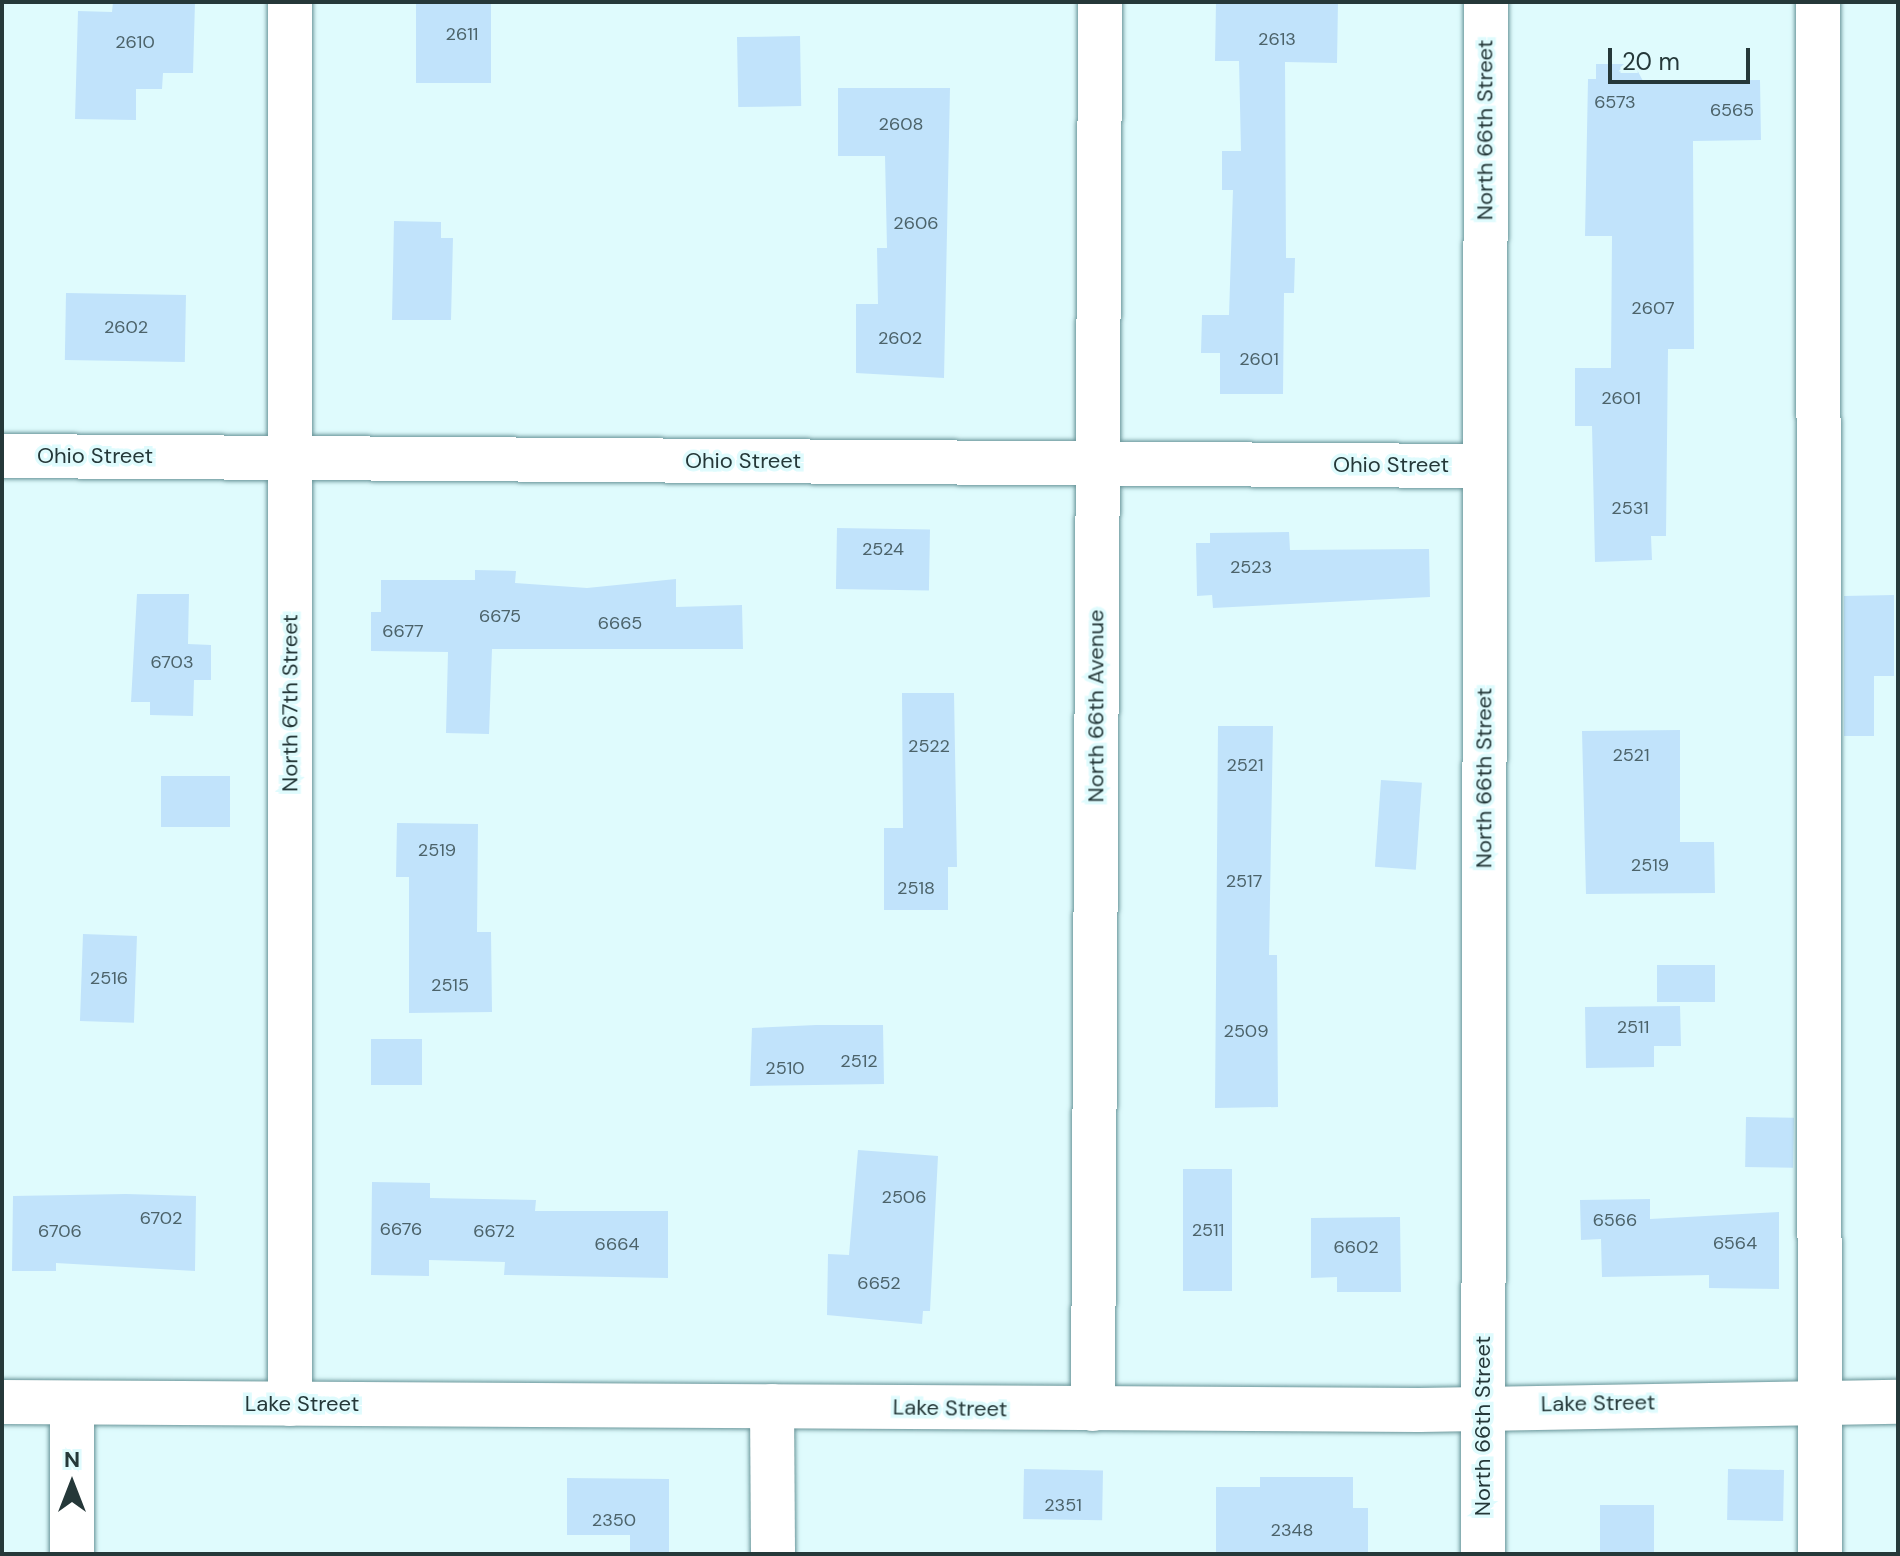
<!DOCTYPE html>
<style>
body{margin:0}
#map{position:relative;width:1900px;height:1556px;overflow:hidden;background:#dffbfd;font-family:"DM Sans",sans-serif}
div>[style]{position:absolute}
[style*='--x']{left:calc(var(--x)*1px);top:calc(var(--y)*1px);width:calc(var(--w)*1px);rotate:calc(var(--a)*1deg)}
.building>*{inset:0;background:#c1e3fb;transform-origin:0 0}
.roads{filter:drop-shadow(0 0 2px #699599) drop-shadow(0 0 2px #699599)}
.minor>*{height:44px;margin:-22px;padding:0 22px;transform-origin:22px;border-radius:22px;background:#fff}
span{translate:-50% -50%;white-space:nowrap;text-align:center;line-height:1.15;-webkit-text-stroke:7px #dffbfd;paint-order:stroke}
.number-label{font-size:18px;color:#4c636a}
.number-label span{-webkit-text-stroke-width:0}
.street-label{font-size:22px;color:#253839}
.frame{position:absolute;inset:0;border:4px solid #253839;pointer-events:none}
.north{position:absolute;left:32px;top:1444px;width:80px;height:80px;-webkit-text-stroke:6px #dffbfd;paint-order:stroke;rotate:0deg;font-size:22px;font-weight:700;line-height:32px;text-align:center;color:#253839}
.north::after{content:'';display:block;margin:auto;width:28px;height:36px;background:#253839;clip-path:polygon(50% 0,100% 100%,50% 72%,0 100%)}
.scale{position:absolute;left:1608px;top:48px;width:142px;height:36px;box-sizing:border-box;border:4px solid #253839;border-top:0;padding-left:10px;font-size:24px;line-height:28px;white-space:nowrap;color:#253839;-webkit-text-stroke:6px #dffbfd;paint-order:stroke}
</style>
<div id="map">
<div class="building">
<i style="clip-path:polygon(113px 2px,195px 2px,193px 73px,163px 73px,162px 89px,136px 89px,136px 120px,75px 119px,78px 11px,112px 12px)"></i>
<i style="left:416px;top:2px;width:75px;height:81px"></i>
<i style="clip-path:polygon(1216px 2px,1338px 2px,1337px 63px,1285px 62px,1286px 258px,1295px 258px,1294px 293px,1284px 293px,1283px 394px,1220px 394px,1220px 353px,1201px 353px,1202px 315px,1229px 315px,1233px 190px,1222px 190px,1222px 151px,1241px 151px,1239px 61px,1215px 61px)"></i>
<i style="left:800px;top:36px;width:70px;height:63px;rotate:89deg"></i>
<i style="clip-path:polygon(1596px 64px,1634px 64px,1643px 81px,1760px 80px,1761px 140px,1693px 141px,1694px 349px,1668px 349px,1666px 536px,1651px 536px,1652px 560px,1595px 562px,1592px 426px,1575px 426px,1575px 368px,1611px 368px,1612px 236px,1585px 236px,1588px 79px,1596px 79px)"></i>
<i style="clip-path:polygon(838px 88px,950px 88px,944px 378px,856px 373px,856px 304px,878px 304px,877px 248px,887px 248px,885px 156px,838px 156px)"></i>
<i style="clip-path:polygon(394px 221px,441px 222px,441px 238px,453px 238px,451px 320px,392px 320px)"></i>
<i style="left:66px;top:293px;width:120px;height:67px;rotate:1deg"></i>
<i style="left:837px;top:528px;width:93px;height:61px;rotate:1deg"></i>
<i style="clip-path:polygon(1289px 532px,1290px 550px,1429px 549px,1430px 597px,1213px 608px,1212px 595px,1197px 596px,1196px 543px,1210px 543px,1210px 533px)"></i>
<i style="clip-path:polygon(475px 570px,516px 571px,515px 583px,587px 588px,676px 579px,676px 607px,742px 605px,743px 649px,492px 649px,489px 734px,446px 733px,448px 652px,371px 651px,371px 612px,381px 612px,381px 580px,475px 580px)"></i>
<i style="clip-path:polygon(137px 594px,189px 594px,188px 644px,211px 645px,211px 680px,194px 680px,193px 716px,150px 715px,150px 702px,131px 702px)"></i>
<i style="clip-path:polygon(1894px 595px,1894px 676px,1874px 676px,1874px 736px,1844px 736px,1844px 596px)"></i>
<i style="clip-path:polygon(902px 693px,954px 693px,957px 867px,948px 867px,948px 910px,884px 910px,884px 828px,903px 828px)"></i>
<i style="clip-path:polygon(1218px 726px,1273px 726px,1269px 955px,1277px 955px,1278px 1107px,1215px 1108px)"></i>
<i style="clip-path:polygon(1680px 730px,1680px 842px,1714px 842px,1715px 893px,1586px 894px,1582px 731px)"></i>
<i style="left:161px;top:776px;width:69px;height:51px"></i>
<i style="left:1381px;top:780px;width:41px;height:87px;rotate:4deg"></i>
<i style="clip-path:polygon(397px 823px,478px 824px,477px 932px,491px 932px,492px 1012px,409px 1013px,409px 877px,396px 877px)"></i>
<i style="left:83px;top:934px;width:54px;height:87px;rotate:2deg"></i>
<i style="left:1715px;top:965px;width:37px;height:58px;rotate:90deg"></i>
<i style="clip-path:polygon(1680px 1006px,1681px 1046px,1654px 1046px,1654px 1067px,1586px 1068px,1585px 1007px)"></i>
<i style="clip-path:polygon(816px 1025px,883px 1025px,884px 1084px,750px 1086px,752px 1028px)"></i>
<i style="left:371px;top:1039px;width:51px;height:46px"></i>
<i style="left:1746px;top:1117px;width:48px;height:50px;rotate:1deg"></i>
<i style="clip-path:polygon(858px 1150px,938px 1156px,930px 1311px,923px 1311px,922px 1324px,827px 1315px,828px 1254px,849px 1255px)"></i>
<i style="left:1183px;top:1169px;width:49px;height:122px"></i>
<i style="clip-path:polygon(372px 1182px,430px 1183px,430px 1198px,536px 1200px,535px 1211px,668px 1211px,668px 1278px,504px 1275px,505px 1262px,429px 1260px,429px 1276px,371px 1275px)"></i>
<i style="clip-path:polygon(126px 1194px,196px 1196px,195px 1271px,56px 1263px,56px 1271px,12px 1271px,13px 1196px)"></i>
<i style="clip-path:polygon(1650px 1199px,1650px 1219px,1779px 1212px,1779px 1289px,1709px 1288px,1709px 1275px,1602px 1277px,1601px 1239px,1581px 1240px,1580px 1200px)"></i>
<i style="clip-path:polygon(1400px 1217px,1401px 1292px,1337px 1292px,1337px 1277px,1311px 1278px,1311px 1218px)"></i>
<i style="left:1024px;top:1469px;width:79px;height:50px;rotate:1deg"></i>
<i style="left:1728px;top:1469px;width:56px;height:51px;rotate:1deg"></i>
<i style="clip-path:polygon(1260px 1477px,1353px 1477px,1353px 1508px,1368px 1508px,1368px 1552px,1216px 1553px,1216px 1487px,1260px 1487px)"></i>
<i style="clip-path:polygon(567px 1478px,669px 1479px,669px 1554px,630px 1554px,630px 1535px,567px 1535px)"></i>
<i style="left:1600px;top:1505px;width:54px;height:49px"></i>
</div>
<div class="roads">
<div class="minor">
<i style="--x:1818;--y:2;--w:1552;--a:89.93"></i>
<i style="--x:2;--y:456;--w:1483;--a:0.39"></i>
<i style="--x:2;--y:1402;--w:1417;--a:0.32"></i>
<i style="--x:1419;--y:1410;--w:479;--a:-1"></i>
<i style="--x:72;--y:1403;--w:151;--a:90"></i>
<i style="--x:290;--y:1404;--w:1402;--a:-90"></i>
<i style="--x:772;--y:1406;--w:148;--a:89.6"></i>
<i style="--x:1093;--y:1409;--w:1407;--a:-89.71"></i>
<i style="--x:1483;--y:1554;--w:1552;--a:-89.89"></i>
</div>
</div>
<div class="number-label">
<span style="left:462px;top:34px">2611</span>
<span style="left:1277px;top:39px">2613</span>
<span style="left:135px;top:42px">2610</span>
<span style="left:1615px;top:102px">6573</span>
<span style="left:1732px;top:110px">6565</span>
<span style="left:901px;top:124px">2608</span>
<span style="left:916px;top:223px">2606</span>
<span style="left:1653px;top:308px">2607</span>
<span style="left:126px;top:327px">2602</span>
<span style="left:900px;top:338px">2602</span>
<span style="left:1259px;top:359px">2601</span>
<span style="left:1621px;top:398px">2601</span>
<span style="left:1630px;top:508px">2531</span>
<span style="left:883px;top:549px">2524</span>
<span style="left:1251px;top:567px">2523</span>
<span style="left:500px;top:616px">6675</span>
<span style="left:620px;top:623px">6665</span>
<span style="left:403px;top:631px">6677</span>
<span style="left:172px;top:662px">6703</span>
<span style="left:929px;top:746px">2522</span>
<span style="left:1631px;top:755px">2521</span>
<span style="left:1245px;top:765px">2521</span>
<span style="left:437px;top:850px">2519</span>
<span style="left:1650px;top:865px">2519</span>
<span style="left:1244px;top:881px">2517</span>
<span style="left:916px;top:888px">2518</span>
<span style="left:109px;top:978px">2516</span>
<span style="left:450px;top:985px">2515</span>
<span style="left:1633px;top:1027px">2511</span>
<span style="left:1246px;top:1031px">2509</span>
<span style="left:859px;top:1061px">2512</span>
<span style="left:785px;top:1068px">2510</span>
<span style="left:904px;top:1197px">2506</span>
<span style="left:161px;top:1218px">6702</span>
<span style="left:1615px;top:1220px">6566</span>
<span style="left:401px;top:1229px">6676</span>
<span style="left:1208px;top:1230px">2511</span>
<span style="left:60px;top:1231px">6706</span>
<span style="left:494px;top:1231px">6672</span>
<span style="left:1735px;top:1243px">6564</span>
<span style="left:617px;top:1244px">6664</span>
<span style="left:1356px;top:1247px">6602</span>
<span style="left:879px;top:1283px">6652</span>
<span style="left:1063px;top:1505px">2351</span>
<span style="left:614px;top:1520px">2350</span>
<span style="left:1292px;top:1530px">2348</span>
</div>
<div class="street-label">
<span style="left:1485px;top:130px;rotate:-90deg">North 66th Street</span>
<span style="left:95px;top:456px">Ohio Street</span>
<span style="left:743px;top:461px">Ohio Street</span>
<span style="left:1391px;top:465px">Ohio Street</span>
<span style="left:290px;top:703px;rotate:-90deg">North 67th Street</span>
<span style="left:1096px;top:706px;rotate:-90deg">North 66th Avenue</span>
<span style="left:1484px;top:778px;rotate:-90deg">North 66th Street</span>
<span style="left:1598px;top:1403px;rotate:-1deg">Lake Street</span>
<span style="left:302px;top:1404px">Lake Street</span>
<span style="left:950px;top:1408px;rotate:1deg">Lake Street</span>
<span style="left:1483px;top:1426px;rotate:-90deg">North 66th Street</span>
</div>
<div class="frame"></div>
<div class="north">N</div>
<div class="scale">20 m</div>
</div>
